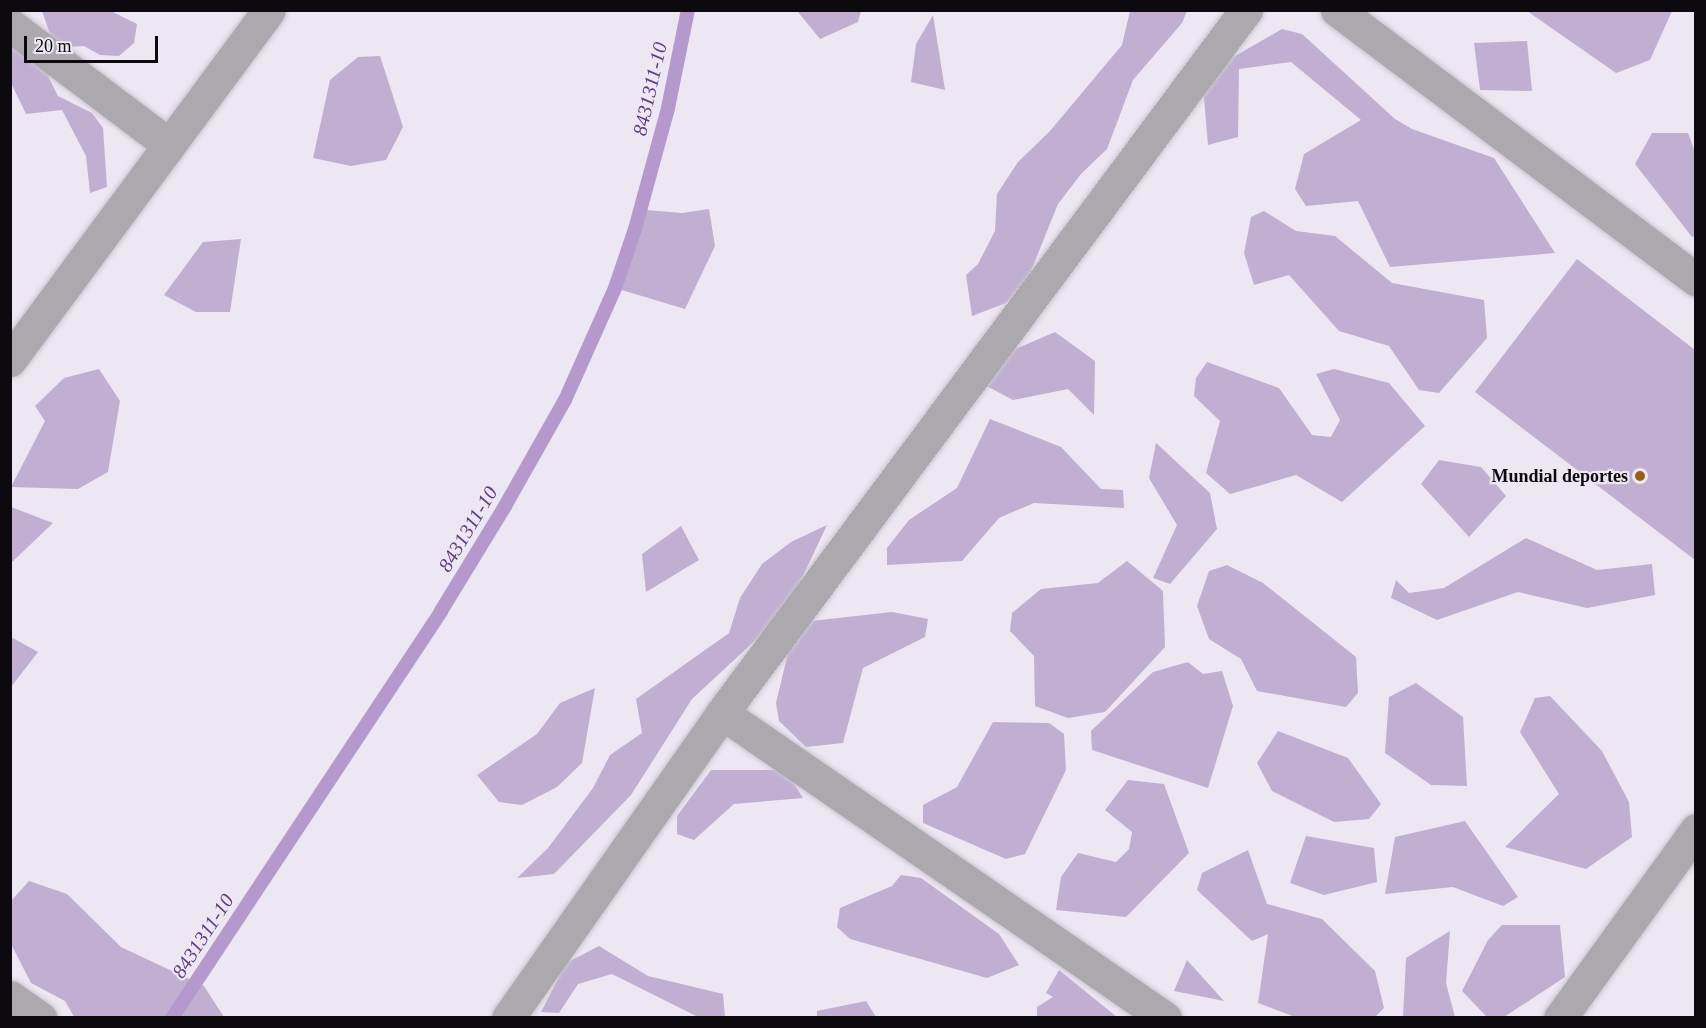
<!DOCTYPE html>
<style>
body{margin:0}
#map{position:relative;width:1706px;height:1028px;overflow:hidden;background:#ede6f3;font-family:Georgia,serif}
div>[style]{position:absolute}
[style*='--x']{left:calc(var(--x)*1px);top:calc(var(--y)*1px);width:calc(var(--w)*1px);rotate:calc(var(--a)*1deg)}
.green>*{inset:0;background:#c1afd2}
.stream>*{height:14px;margin:-7px;padding:0 7px;transform-origin:7px;border-radius:7px;background:#b599cd}
.roads{filter:drop-shadow(0 0 2px #c9c3cf) drop-shadow(0 0 2px #c9c3cf)}
.minor>*{height:33px;margin:-16.5px;padding:0 16.5px;transform-origin:16.5px;border-radius:16.5px;background:#aca9ae}
.dots>*{width:16px;height:16px;translate:-50% -50%;box-sizing:border-box;border:3px solid #ede6f3;border-radius:50%}
span{translate:-50% -50%;white-space:nowrap;text-align:center;line-height:1.15;-webkit-text-stroke:4.5px #ede6f3;paint-order:stroke}
.poi-label{font-size:18px;color:#0d0a0f;font-weight:700}
.right{translate:-100% -50%;text-align:right}
.water-label{font-size:20px;color:#613d7e;font-style:italic}
.frame{position:absolute;inset:0;border:12px solid #0d0a0f;pointer-events:none}
.scale{position:absolute;left:24px;top:36px;width:134px;height:27px;box-sizing:border-box;border:3px solid #0d0a0f;border-top:0;padding-left:8px;font-size:18px;line-height:21px;white-space:nowrap;color:#0d0a0f;-webkit-text-stroke:4px #ede6f3;paint-order:stroke}
</style>
<div id="map">
<div class="green">
<i style="clip-path:polygon(42px 11px,111px 11px,137px 24px,134px 43px,119px 56px,100px 55px,84px 46px,66px 47px,51px 37px)"></i>
<i style="clip-path:polygon(861px 11px,858px 22px,820px 39px,798px 12px)"></i>
<i style="clip-path:polygon(1130px 11px,1187px 11px,1182px 23px,1133px 80px,1107px 149px,1081px 174px,1058px 204px,1029px 276px,1006px 303px,972px 316px,966px 275px,978px 264px,995px 231px,997px 194px,1018px 162px,1050px 131px,1122px 45px)"></i>
<i style="clip-path:polygon(1527px 11px,1672px 11px,1650px 60px,1616px 73px)"></i>
<i style="clip-path:polygon(933px 15px,945px 90px,911px 82px,916px 44px)"></i>
<i style="clip-path:polygon(1282px 29px,1302px 34px,1395px 119px,1412px 129px,1494px 158px,1555px 253px,1390px 267px,1358px 201px,1306px 206px,1295px 189px,1304px 154px,1361px 120px,1291px 62px,1239px 69px,1238px 137px,1208px 145px,1202px 75px)"></i>
<i style="clip-path:polygon(1527px 41px,1532px 91px,1480px 90px,1474px 43px)"></i>
<i style="clip-path:polygon(10px 42px,42px 64px,58px 96px,92px 113px,103px 128px,107px 187px,90px 193px,86px 156px,62px 110px,26px 114px,11px 83px)"></i>
<i style="clip-path:polygon(380px 56px,403px 127px,386px 160px,351px 166px,313px 158px,330px 80px,358px 57px)"></i>
<i style="clip-path:polygon(1652px 133px,1688px 133px,1695px 152px,1695px 236px,1692px 237px,1635px 164px)"></i>
<i style="clip-path:polygon(709px 209px,715px 246px,685px 309px,615px 288px,646px 210px,682px 213px)"></i>
<i style="clip-path:polygon(1264px 211px,1296px 231px,1335px 236px,1392px 283px,1484px 300px,1487px 338px,1439px 393px,1419px 390px,1389px 346px,1339px 331px,1289px 275px,1254px 285px,1244px 253px,1251px 217px)"></i>
<i style="clip-path:polygon(241px 239px,230px 312px,196px 312px,164px 295px,203px 242px)"></i>
<i style="clip-path:polygon(1577px 259px,1695px 350px,1695px 560px,1475px 392px)"></i>
<i style="clip-path:polygon(1055px 332px,1095px 361px,1094px 415px,1068px 389px,1013px 400px,981px 383px,980px 364px)"></i>
<i style="clip-path:polygon(1207px 362px,1279px 388px,1312px 435px,1331px 437px,1340px 420px,1316px 374px,1334px 369px,1389px 383px,1425px 426px,1342px 502px,1296px 475px,1230px 494px,1206px 473px,1220px 421px,1194px 396px,1196px 378px)"></i>
<i style="clip-path:polygon(99px 369px,120px 401px,108px 472px,78px 489px,11px 487px,45px 421px,35px 406px,64px 378px)"></i>
<i style="clip-path:polygon(990px 419px,1061px 447px,1101px 489px,1123px 490px,1124px 508px,1034px 503px,999px 518px,962px 561px,887px 565px,887px 548px,909px 520px,957px 488px)"></i>
<i style="clip-path:polygon(1156px 443px,1210px 493px,1217px 529px,1170px 584px,1153px 578px,1177px 525px,1149px 478px)"></i>
<i style="clip-path:polygon(1439px 460px,1481px 467px,1506px 496px,1469px 537px,1421px 484px)"></i>
<i style="clip-path:polygon(11px 507px,53px 523px,11px 563px,10px 507px)"></i>
<i style="clip-path:polygon(827px 525px,795px 593px,774px 623px,692px 699px,631px 795px,554px 874px,517px 878px,548px 848px,593px 788px,610px 755px,642px 733px,636px 699px,729px 633px,740px 598px,762px 564px,791px 542px)"></i>
<i style="clip-path:polygon(681px 526px,699px 560px,646px 592px,642px 554px)"></i>
<i style="clip-path:polygon(1526px 538px,1597px 570px,1652px 564px,1655px 595px,1587px 608px,1518px 592px,1437px 620px,1391px 598px,1396px 580px,1409px 593px,1444px 588px)"></i>
<i style="clip-path:polygon(1127px 561px,1163px 591px,1165px 647px,1105px 712px,1068px 718px,1035px 706px,1034px 656px,1010px 631px,1012px 613px,1041px 589px,1098px 583px)"></i>
<i style="clip-path:polygon(1227px 565px,1263px 583px,1356px 657px,1358px 693px,1346px 707px,1257px 691px,1241px 659px,1209px 639px,1197px 606px,1209px 571px)"></i>
<i style="clip-path:polygon(892px 612px,928px 619px,925px 637px,863px 668px,843px 743px,806px 747px,779px 721px,776px 703px,793px 632px,811px 621px)"></i>
<i style="clip-path:polygon(11px 637px,38px 652px,11px 687px)"></i>
<i style="clip-path:polygon(1188px 662px,1203px 674px,1222px 671px,1233px 706px,1208px 788px,1092px 750px,1091px 731px,1153px 672px)"></i>
<i style="clip-path:polygon(1416px 683px,1463px 717px,1467px 786px,1431px 785px,1385px 753px,1389px 697px)"></i>
<i style="clip-path:polygon(595px 688px,582px 763px,557px 787px,522px 805px,499px 802px,477px 775px,537px 734px,560px 703px)"></i>
<i style="clip-path:polygon(1550px 696px,1602px 751px,1629px 802px,1632px 837px,1586px 869px,1505px 847px,1559px 794px,1520px 732px,1535px 698px)"></i>
<i style="clip-path:polygon(993px 722px,1049px 723px,1064px 734px,1066px 770px,1025px 854px,1006px 859px,923px 823px,923px 805px,957px 787px)"></i>
<i style="clip-path:polygon(1278px 731px,1348px 758px,1381px 804px,1369px 819px,1334px 822px,1272px 791px,1257px 763px)"></i>
<i style="clip-path:polygon(711px 770px,785px 770px,803px 798px,734px 804px,694px 840px,677px 834px,677px 816px)"></i>
<i style="clip-path:polygon(1128px 780px,1164px 784px,1189px 853px,1126px 917px,1056px 910px,1061px 877px,1078px 853px,1116px 862px,1129px 849px,1132px 832px,1105px 810px)"></i>
<i style="clip-path:polygon(1465px 821px,1518px 897px,1503px 906px,1453px 887px,1385px 894px,1395px 837px)"></i>
<i style="clip-path:polygon(1306px 836px,1374px 848px,1377px 882px,1324px 895px,1290px 883px)"></i>
<i style="clip-path:polygon(1248px 850px,1267px 904px,1322px 919px,1375px 971px,1384px 1008px,1375px 1017px,1295px 1017px,1258px 1003px,1268px 934px,1252px 941px,1197px 890px,1202px 873px)"></i>
<i style="clip-path:polygon(901px 875px,921px 878px,999px 934px,1019px 965px,987px 978px,850px 939px,837px 927px,840px 908px,892px 886px)"></i>
<i style="clip-path:polygon(29px 881px,67px 894px,121px 947px,204px 986px,224px 1017px,74px 1017px,65px 1001px,31px 983px,11px 944px,11px 901px)"></i>
<i style="clip-path:polygon(1502px 925px,1560px 925px,1565px 977px,1504px 1017px,1486px 1016px,1462px 991px,1488px 940px)"></i>
<i style="clip-path:polygon(1450px 931px,1446px 983px,1455px 1017px,1403px 1017px,1406px 958px)"></i>
<i style="clip-path:polygon(599px 946px,648px 976px,723px 994px,725px 1017px,698px 1017px,612px 974px,578px 984px,559px 1013px,541px 1012px,566px 963px)"></i>
<i style="clip-path:polygon(1187px 960px,1224px 1001px,1174px 991px)"></i>
<i style="clip-path:polygon(1059px 970px,1117px 1017px,1037px 1017px,1037px 1007px,1053px 997px,1046px 993px)"></i>
<i style="clip-path:polygon(866px 1001px,876px 1017px,817px 1017px,817px 1011px)"></i>
</div>
<div class="stream">
<i style="--x:172;--y:1018;--w:488;--a:-56.5"></i>
<i style="--x:441;--y:611;--w:123;--a:-58.6"></i>
<i style="--x:505;--y:506;--w:122;--a:-60.5"></i>
<i style="--x:565;--y:400;--w:123;--a:-65.9"></i>
<i style="--x:615;--y:288;--w:62;--a:-71.3"></i>
<i style="--x:635;--y:229;--w:125;--a:-74.7"></i>
<i style="--x:668;--y:108;--w:100;--a:-78.5"></i>
</div>
<div class="roads">
<div class="minor">
<i style="--x:1337;--y:10;--w:449;--a:36.9"></i>
<i style="--x:10;--y:25;--w:199;--a:37"></i>
<i style="--x:10;--y:360;--w:435;--a:-53.5"></i>
<i style="--x:722;--y:713;--w:538;--a:34.55"></i>
<i style="--x:10;--y:997;--w:37;--a:35"></i>
<i style="--x:508;--y:1018;--w:373;--a:-54.9"></i>
<i style="--x:722;--y:713;--w:877;--a:-53.3"></i>
<i style="--x:1560;--y:1018;--w:232;--a:-54.1"></i>
</div>
</div>
<div class="dots">
<i style="left:1640px;top:476px;background:#956016"></i>
</div>
<div class="poi-label">
<span class="right" style="left:1628px;top:476px">Mundial deportes</span>
</div>
<div class="water-label">
<span style="left:650px;top:89px;rotate:-77deg">8431311-10</span>
<span style="left:468px;top:529px;rotate:-59deg">8431311-10</span>
<span style="left:203px;top:936px;rotate:-57deg">8431311-10</span>
</div>
<div class="frame"></div>
<div class="scale">20 m</div>
</div>
